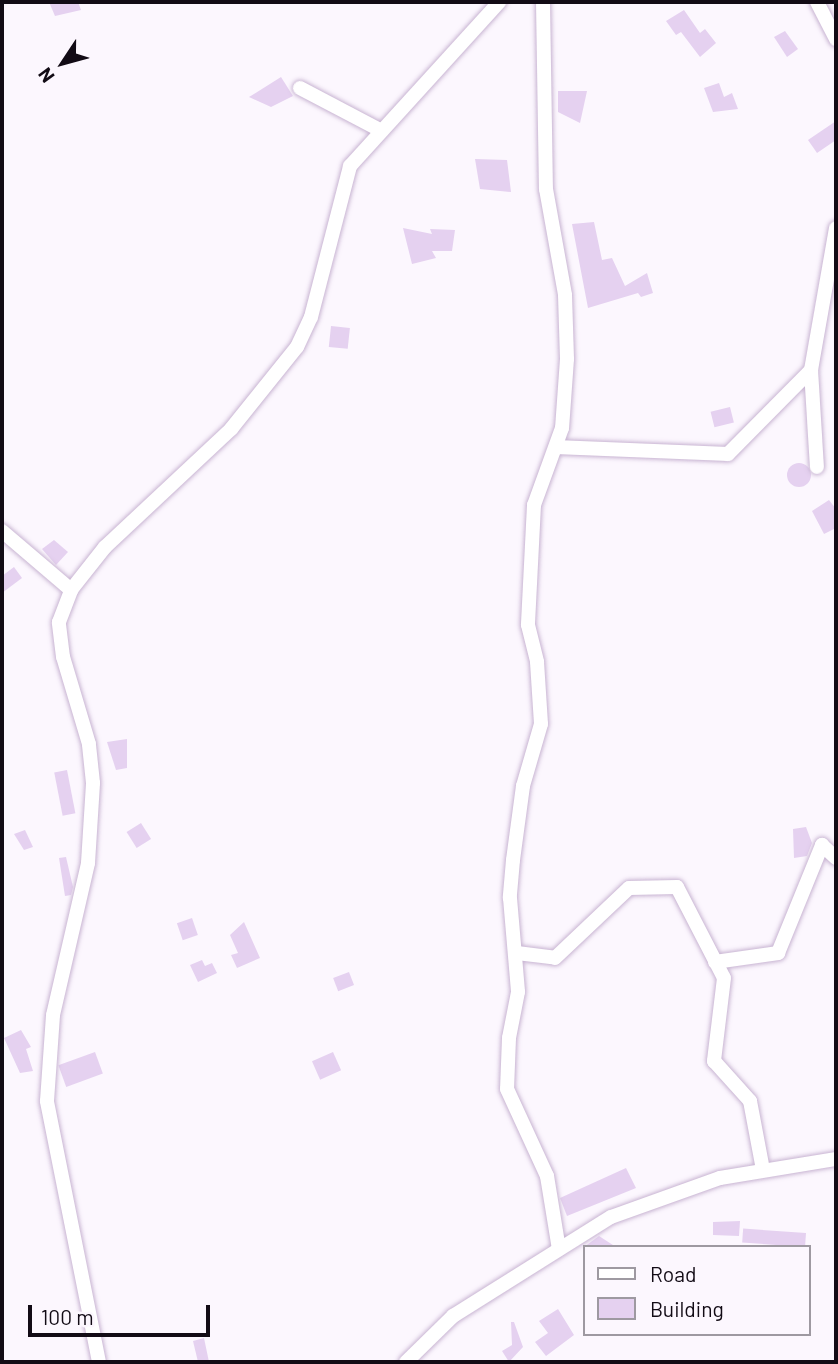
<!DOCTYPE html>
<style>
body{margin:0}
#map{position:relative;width:838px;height:1364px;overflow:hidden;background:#fcf7fe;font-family:Barlow,sans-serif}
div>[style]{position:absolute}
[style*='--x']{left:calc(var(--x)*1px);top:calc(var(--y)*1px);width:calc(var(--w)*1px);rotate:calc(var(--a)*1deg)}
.building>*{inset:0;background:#e5d1f0;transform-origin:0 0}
.round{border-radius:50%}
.roads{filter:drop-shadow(0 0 2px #c8b4d2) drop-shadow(0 0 2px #c8b4d2)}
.street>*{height:14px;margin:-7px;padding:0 7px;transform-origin:7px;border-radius:7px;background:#fff}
span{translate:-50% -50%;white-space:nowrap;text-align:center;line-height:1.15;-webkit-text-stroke:6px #fcf7fe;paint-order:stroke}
.frame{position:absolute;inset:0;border:4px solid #120b15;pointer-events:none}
.legend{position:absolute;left:583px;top:1245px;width:228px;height:91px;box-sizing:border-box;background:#fcf7fe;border:2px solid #9e99a1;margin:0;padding:9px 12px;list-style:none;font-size:21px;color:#120b15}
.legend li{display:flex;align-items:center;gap:14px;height:35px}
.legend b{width:35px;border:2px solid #9e99a1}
.north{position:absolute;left:28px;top:28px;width:70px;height:70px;-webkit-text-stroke:5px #fcf7fe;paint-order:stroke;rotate:234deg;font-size:19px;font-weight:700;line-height:28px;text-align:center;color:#120b15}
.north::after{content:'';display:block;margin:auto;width:24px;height:32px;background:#120b15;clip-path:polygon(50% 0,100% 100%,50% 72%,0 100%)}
.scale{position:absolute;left:28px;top:1305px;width:182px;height:32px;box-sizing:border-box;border:4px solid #120b15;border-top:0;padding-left:9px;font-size:21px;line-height:24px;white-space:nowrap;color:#120b15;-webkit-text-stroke:5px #fcf7fe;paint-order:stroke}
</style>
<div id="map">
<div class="building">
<i style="clip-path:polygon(49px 2px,78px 2px,81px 10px,55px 16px)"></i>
<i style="clip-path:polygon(684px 10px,700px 33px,705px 29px,716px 43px,700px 57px,681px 32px,676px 35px,666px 21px)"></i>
<i style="clip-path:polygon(785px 31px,798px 49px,787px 57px,774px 37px)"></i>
<i style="clip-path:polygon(281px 77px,293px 96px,271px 107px,249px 97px)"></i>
<i style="clip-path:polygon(719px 83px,724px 97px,732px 93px,738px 109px,713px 112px,704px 88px)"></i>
<i style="clip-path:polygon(558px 91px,587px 91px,580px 123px,558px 112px)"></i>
<i style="clip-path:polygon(836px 121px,836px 140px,817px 153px,808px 140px)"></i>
<i style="clip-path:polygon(475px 159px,507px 160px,511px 192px,480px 189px)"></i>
<i style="clip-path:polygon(594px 222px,602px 260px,612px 258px,625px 286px,647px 273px,653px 293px,641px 297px,638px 293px,588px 308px,572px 224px)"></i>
<i style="clip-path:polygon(403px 228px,432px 234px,430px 229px,455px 230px,452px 251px,432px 251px,436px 258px,412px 264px)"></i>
<i style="left:331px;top:326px;width:19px;height:21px;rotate:6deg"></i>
<i style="left:730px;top:407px;width:16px;height:20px;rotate:76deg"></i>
<i class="round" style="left:787px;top:463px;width:24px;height:24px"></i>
<i style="clip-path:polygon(829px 500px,836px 509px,836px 528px,824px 534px,812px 511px)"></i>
<i style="clip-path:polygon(54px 540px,68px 552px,56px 565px,42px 549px)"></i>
<i style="clip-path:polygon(14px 567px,22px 578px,2px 593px,2px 576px)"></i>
<i style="clip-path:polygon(127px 739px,127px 768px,116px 770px,107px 742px)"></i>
<i style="left:67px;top:770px;width:44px;height:13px;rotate:79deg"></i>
<i style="left:141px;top:823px;width:19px;height:17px;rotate:58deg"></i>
<i style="clip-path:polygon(806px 827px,812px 843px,807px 856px,794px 858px,793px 829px)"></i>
<i style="clip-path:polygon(25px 830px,33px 847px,24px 850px,14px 834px)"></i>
<i style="clip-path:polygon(66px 857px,73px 887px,71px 895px,65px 896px,59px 858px)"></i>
<i style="left:192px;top:918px;width:18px;height:16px;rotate:71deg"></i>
<i style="clip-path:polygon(244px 922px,260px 958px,237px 968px,231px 955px,238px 953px,230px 935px)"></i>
<i style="clip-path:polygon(202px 960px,205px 966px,212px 963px,217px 973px,198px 982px,190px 965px)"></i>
<i style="left:349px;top:972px;width:14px;height:17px;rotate:69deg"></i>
<i style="clip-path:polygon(21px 1030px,31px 1047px,26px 1049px,33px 1071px,20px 1073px,4px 1038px)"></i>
<i style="left:95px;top:1052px;width:23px;height:39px;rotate:70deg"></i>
<i style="left:333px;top:1052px;width:20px;height:23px;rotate:66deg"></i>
<i style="clip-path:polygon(626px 1168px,636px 1188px,567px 1216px,560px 1198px)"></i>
<i style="clip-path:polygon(740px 1221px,739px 1236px,713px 1235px,713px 1222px)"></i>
<i style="left:806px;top:1233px;width:14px;height:63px;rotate:94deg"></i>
<i style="clip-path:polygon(599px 1236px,616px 1247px,584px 1247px)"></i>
<i style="clip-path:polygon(558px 1309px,574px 1335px,546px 1356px,535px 1342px,548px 1333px,539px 1321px)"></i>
<i style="clip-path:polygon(511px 1322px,514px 1322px,523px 1347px,509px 1362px,502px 1351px,512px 1345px)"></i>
<i style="clip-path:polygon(204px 1338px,209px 1362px,198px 1362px,193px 1341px)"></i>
</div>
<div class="roads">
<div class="street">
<i style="--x:543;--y:2;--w:187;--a:89.1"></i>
<i style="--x:546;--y:189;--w:108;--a:79.8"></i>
<i style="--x:565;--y:295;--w:64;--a:88.2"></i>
<i style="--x:567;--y:359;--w:69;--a:94.1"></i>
<i style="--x:562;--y:428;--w:82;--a:110"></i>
<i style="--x:534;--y:505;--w:120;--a:92.9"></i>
<i style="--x:528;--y:625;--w:38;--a:76"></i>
<i style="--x:537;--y:662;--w:62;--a:86.3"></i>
<i style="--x:541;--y:724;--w:65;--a:106.2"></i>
<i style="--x:523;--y:786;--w:75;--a:97.7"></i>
<i style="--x:513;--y:860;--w:38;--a:95"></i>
<i style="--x:510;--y:898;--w:94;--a:85.1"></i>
<i style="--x:518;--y:992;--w:47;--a:101.1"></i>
<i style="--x:509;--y:1038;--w:51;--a:92.2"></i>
<i style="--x:507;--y:1089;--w:96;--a:65.3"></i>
<i style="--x:547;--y:1176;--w:74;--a:80.7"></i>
<i style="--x:817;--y:2;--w:42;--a:62.8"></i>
<i style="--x:300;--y:88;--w:90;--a:27.7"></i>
<i style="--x:811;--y:370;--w:97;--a:86.5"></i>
<i style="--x:556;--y:447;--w:172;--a:2.3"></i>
<i style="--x:728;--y:454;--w:118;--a:-45.3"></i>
<i style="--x:811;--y:370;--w:144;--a:-80"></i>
<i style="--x:2;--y:531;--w:91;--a:40.5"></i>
<i style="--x:517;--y:953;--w:38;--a:7"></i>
<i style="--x:555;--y:958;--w:102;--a:-43.4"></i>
<i style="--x:629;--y:888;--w:48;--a:-1.2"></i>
<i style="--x:677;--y:887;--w:102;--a:62.7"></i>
<i style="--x:724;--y:978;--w:84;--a:96.9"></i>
<i style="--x:714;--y:1061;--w:54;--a:48"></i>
<i style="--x:750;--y:1101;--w:70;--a:79.3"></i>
<i style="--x:715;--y:962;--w:64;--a:-8.1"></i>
<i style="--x:778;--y:953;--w:117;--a:-67.8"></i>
<i style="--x:822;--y:845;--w:19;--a:43"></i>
<i style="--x:99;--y:1362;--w:266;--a:-101.3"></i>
<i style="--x:47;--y:1101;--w:86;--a:-86"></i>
<i style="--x:53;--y:1015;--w:156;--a:-77"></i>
<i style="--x:88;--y:863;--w:80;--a:-86.4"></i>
<i style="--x:93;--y:783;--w:39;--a:-96"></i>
<i style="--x:89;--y:744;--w:91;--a:-106.6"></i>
<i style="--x:63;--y:657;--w:35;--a:-97"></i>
<i style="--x:59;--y:622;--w:34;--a:-69"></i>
<i style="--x:71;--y:590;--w:55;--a:-51.7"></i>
<i style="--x:105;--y:547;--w:173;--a:-43.1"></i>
<i style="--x:231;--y:429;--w:105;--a:-51.2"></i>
<i style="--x:297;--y:347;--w:33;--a:-65"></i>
<i style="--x:311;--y:317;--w:156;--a:-75.5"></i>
<i style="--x:350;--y:166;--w:222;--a:-47.7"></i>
<i style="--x:406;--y:1362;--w:66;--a:-44.4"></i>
<i style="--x:453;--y:1316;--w:186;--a:-32.1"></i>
<i style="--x:611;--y:1217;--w:116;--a:-19.7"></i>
<i style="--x:720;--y:1178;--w:118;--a:-9.3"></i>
</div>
</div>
<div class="frame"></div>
<ul class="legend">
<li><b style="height:9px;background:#fff"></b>Road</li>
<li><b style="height:19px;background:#e5d1f0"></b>Building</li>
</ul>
<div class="north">N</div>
<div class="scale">100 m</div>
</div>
